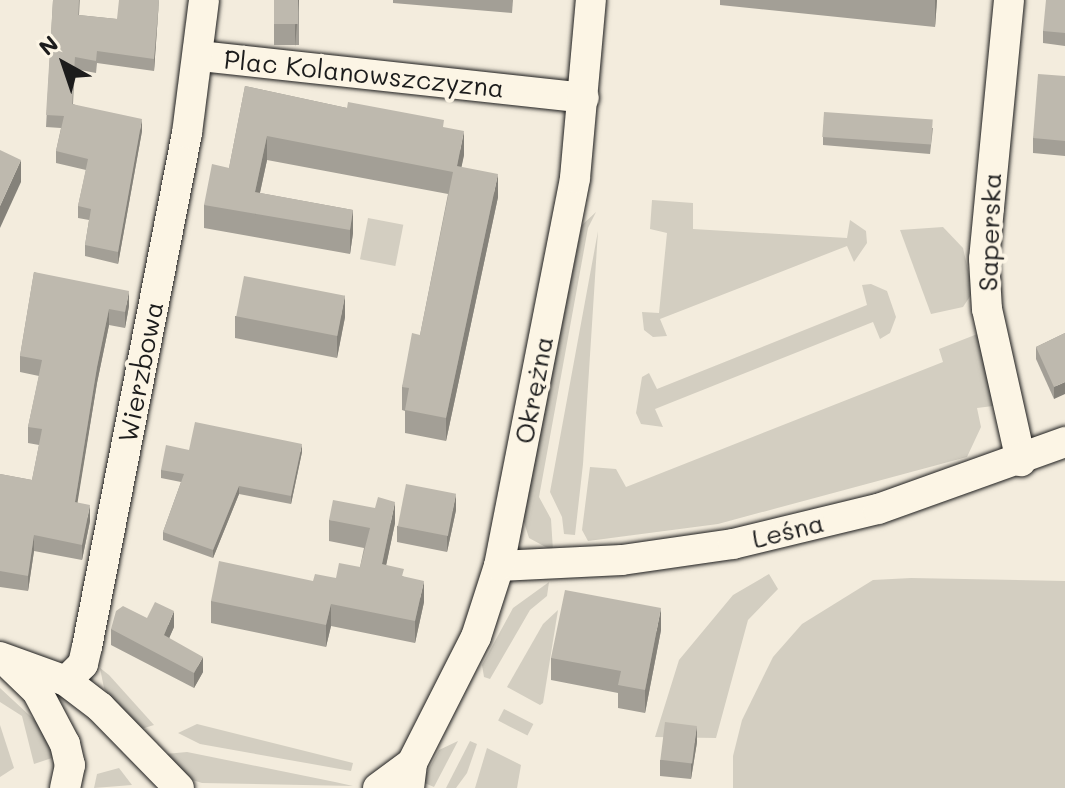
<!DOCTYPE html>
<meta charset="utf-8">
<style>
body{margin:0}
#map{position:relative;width:1065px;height:788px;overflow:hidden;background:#f3ecdd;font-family:Mali,sans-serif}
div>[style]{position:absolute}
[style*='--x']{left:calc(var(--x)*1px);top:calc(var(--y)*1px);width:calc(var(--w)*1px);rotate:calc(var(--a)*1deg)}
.green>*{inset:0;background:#d3cec1;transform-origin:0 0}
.roads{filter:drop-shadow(0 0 2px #1c1c1c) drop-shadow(0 0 2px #1c1c1c)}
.minor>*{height:30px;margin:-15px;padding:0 15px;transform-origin:15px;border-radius:15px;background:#fcf5e5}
.wall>*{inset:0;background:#a39f96;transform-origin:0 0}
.shaded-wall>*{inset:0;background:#85827a}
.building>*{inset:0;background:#beb9ae;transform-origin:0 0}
span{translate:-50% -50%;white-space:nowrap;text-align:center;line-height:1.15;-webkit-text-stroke:8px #fcf5e5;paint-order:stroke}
.street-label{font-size:26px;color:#1c1c1c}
.north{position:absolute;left:24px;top:24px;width:80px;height:80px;-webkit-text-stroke:6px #fcf5e5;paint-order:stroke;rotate:320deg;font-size:22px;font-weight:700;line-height:32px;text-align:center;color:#1c1c1c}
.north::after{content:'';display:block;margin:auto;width:28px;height:36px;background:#1c1c1c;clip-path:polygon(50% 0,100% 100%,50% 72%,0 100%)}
</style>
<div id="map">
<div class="green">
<i style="clip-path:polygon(652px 200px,693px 203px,693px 229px,847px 238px,850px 220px,866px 231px,867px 243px,854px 262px,847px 246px,660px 319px,667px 336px,653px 337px,644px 330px,642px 312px,659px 313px,667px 233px,650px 229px)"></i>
<i style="clip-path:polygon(596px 212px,588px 228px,539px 497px,551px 519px,553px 551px,529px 538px,523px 519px,582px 225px)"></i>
<i style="left:368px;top:218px;width:36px;height:42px;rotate:11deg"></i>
<i style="clip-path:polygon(943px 227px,963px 248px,973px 292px,963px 307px,931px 314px,900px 230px)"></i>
<i style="clip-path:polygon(598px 231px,583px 464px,575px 535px,564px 534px,562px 517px,550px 492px)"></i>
<i style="clip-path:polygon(871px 284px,887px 291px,896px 317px,890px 333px,880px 339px,873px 322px,655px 409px,663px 427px,641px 424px,636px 413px,642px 377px,649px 373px,657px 389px,867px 305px,862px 285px)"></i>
<i style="clip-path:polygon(980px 333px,993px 406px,977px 408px,981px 427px,967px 457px,718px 524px,588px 541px,582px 530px,590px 467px,616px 469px,626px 487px,943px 362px,939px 349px)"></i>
<i style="clip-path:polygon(769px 574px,778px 589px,748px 620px,716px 738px,655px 737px,679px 660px,733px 595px)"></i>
<i style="clip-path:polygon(911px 578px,1065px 581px,1065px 788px,733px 788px,733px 756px,742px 720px,773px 657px,802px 624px,873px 580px)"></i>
<i style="clip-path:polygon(549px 582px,547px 596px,530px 610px,490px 679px,484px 677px,482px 665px,513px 608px)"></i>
<i style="clip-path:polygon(558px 610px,543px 703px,540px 705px,507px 687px,543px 624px)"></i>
<i style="clip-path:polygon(100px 668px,109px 675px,154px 725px,135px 731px,104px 688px)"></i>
<i style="clip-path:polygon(0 688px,43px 728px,58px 756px,34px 764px,22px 716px,0 702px)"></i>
<i style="left:504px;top:709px;width:33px;height:13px;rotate:27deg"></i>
<i style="clip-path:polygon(197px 724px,353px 763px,351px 771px,200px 744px,178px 733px)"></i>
<i style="clip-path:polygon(0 725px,14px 768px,0 777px)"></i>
<i style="clip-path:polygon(458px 741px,434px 787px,422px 782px,439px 750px)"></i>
<i style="clip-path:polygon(470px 741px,477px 744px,467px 773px,456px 788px,446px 788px)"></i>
<i style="clip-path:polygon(487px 748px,521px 765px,517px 788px,475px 788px)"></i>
<i style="clip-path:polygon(187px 752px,335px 782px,353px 786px,202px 783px,182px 777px,154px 755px)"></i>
<i style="clip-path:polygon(119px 768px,132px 785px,94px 788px,97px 774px)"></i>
</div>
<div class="roads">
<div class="minor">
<i style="--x:1009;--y:0;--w:260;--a:95.5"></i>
<i style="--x:984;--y:259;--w:50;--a:86.6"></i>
<i style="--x:987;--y:309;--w:156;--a:77.4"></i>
<i style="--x:200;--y:56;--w:386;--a:6.2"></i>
<i style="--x:499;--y:566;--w:123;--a:-2.8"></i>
<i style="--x:622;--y:560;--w:112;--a:-8.2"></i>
<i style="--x:733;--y:544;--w:149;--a:-13.6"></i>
<i style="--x:878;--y:509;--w:199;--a:-19.7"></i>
<i style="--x:0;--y:657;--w:70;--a:20"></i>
<i style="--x:66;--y:681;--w:43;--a:37.4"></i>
<i style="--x:100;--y:707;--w:113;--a:45.7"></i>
<i style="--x:11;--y:666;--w:36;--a:44"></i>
<i style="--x:37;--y:691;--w:60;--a:62.2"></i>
<i style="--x:65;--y:744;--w:22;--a:77"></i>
<i style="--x:70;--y:765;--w:24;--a:102"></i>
<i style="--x:66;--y:681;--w:24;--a:-45"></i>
<i style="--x:83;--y:664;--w:17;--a:-77"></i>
<i style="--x:87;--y:647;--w:524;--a:-78.99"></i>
<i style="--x:187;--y:133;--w:134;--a:-82.7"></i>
<i style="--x:378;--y:788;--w:42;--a:-36.3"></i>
<i style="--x:409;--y:788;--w:25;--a:-83"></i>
<i style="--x:412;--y:763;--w:141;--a:-63.1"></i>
<i style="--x:476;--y:637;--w:75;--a:-72.1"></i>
<i style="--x:499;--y:566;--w:395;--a:-78.9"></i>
<i style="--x:575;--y:178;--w:179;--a:-84.9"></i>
</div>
</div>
<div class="wall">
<i style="clip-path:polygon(53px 0,80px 0,79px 15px,117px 19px,159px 0,154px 71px,97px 63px,96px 73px,75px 69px,73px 104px,142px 131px,118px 264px,85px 256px,85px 245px,89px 220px,78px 218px,78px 206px,86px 170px,56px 163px,56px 151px,61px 128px,46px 127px)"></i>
<i style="left:274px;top:0;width:25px;height:45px"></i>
<i style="clip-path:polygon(393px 0,513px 0,512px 13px,393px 3px)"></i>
<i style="clip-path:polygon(720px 0,937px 0,935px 27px,720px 5px)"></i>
<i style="clip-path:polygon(1065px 0,1065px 46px,1043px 43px,1043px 31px)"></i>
<i style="clip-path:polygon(1065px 76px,1065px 156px,1033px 153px,1033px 138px)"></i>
<i style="clip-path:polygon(245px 86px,347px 108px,444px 128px,464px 155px,461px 167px,498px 197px,446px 441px,405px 433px,405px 411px,402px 410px,402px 387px,420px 335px,448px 194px,267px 160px,260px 193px,353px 210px,353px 233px,350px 254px,204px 228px,204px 205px,229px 168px)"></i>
<i style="clip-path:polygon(933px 128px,930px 154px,823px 145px,823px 137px)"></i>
<i style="clip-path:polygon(34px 272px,129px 306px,125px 328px,109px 325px,97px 383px,77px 502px,90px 521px,82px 560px,34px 551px,28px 591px,0 587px,0 474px,32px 480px,39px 445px,28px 443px,28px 427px,39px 376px,20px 372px,20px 356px)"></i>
<i style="clip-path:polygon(235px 316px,345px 317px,337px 358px,235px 338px)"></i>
<i style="clip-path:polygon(1065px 333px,1054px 399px,1036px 359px,1036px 347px)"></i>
<i style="clip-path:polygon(189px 450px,302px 452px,291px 504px,239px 494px,213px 558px,163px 540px,163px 532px,181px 482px,161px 478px,161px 470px)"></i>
<i style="clip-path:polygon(456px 510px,447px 552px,397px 542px,397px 526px)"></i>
<i style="clip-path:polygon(329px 520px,395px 523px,386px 565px,404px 577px,424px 602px,415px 643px,331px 626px,326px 647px,211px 623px,211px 601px,313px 581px,336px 578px,360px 567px,364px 548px,329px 541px)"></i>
<i style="clip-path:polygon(147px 618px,174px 627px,169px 638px,203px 672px,194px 688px,111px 645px,111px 629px)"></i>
<i style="clip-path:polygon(661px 630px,645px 713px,618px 708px,618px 693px,551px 680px,551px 658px)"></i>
<i style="clip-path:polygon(697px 742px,691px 779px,660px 776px,660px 760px)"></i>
</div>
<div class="shaded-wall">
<i style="clip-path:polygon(159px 0,154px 71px,154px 59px)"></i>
<i style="clip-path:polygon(298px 0,299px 0,295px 47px,295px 26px)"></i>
<i style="clip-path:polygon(935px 0,937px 0,935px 27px)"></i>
<i style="clip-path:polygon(142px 119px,142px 131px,118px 264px,118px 252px)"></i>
<i style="clip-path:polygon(464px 131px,464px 155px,457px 189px,457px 166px)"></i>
<i style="clip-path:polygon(267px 136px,267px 160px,255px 215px,255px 192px)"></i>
<i style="clip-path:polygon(21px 160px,21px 182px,0 228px,0 206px)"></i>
<i style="clip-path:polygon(498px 174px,498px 197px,446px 441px,446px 418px)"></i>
<i style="clip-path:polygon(353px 210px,353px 233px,350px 254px,350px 230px)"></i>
<i style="clip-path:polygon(129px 291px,129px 306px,125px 328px,125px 312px)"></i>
<i style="clip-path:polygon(345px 295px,345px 317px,337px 358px,337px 336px)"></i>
<i style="clip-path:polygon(109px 309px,109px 325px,97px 383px,75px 518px,75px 502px,97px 367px)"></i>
<i style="clip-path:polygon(1065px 382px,1065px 394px,1054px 399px,1054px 387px)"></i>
<i style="clip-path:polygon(302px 444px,302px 452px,291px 504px,291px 496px)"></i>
<i style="clip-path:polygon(239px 486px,239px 494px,213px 558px,213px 550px)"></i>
<i style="clip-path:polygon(456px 494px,456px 510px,447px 552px,447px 537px)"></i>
<i style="clip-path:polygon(395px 502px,395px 523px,382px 585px,382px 564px)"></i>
<i style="clip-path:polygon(90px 505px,90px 521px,82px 560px,82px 545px)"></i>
<i style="clip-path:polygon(34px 535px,34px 551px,28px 591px,28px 576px)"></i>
<i style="clip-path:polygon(424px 581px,424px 602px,415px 643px,415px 621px)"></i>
<i style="clip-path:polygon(331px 604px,331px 626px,326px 647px,326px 625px)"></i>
<i style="clip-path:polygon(661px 608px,661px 630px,645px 713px,645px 690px)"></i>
<i style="clip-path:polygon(174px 611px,174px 627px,164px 650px,164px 635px)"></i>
<i style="clip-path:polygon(203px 657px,203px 672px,194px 688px,194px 673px)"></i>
<i style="clip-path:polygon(697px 726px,697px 742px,691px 779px,691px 764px)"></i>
</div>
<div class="building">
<i style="clip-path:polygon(53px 0,79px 0,78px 15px,117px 19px,119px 0,159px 0,154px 59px,97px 51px,96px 61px,75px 57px,72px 104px,142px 119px,118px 252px,85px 245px,91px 209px,78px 206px,88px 159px,56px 151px,64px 116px,46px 115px)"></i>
<i style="left:274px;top:0;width:24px;height:24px"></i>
<i style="clip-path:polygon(1046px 0,1065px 0,1065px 33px,1043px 31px)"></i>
<i style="clip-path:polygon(1038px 74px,1065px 76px,1065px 141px,1033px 138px)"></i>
<i style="clip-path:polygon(245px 86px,347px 108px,348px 102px,444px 120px,443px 127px,464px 131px,457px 166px,498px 174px,446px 418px,405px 410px,409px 388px,402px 387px,412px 333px,420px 335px,453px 172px,267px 136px,255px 192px,353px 210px,350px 230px,204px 205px,212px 164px,229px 168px)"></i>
<i style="left:824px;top:112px;width:109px;height:25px;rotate:4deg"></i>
<i style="clip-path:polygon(0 150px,21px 160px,0 206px)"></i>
<i style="clip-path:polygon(34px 272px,129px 291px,125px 312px,109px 309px,97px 367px,75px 502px,90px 505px,82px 545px,34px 535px,28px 576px,0 571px,0 474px,32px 480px,42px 429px,28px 427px,42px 360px,20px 356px)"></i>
<i style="left:244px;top:276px;width:103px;height:41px;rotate:11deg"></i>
<i style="clip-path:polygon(1065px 333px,1065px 382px,1054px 387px,1036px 347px)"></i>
<i style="clip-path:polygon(195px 422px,302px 444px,291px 496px,239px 486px,213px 550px,163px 532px,184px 474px,161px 470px,166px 445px,189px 450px)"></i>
<i style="left:406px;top:484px;width:51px;height:43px;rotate:11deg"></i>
<i style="clip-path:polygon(378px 497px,395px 502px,382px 564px,404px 569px,402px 576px,424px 581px,415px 621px,331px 604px,326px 625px,211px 601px,219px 561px,313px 581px,315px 574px,336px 578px,339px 563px,360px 567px,370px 528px,329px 520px,333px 500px,375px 508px)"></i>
<i style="clip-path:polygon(565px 590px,661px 608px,645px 690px,618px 685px,621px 671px,551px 658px)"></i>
<i style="clip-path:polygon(155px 602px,174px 611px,164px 635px,203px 657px,194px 673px,111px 629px,116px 611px,123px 606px,147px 618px)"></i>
<i style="left:665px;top:722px;width:32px;height:38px;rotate:7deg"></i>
</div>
<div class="street-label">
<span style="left:364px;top:74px;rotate:6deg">Plac Kolanowszczyzna</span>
<span style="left:990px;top:232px;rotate:-88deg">Saperska</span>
<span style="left:141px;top:372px;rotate:-79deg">Wierzbowa</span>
<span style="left:534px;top:390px;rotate:-79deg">Okrężna</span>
<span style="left:788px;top:531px;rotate:-14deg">Leśna</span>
</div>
<div class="north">N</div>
</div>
